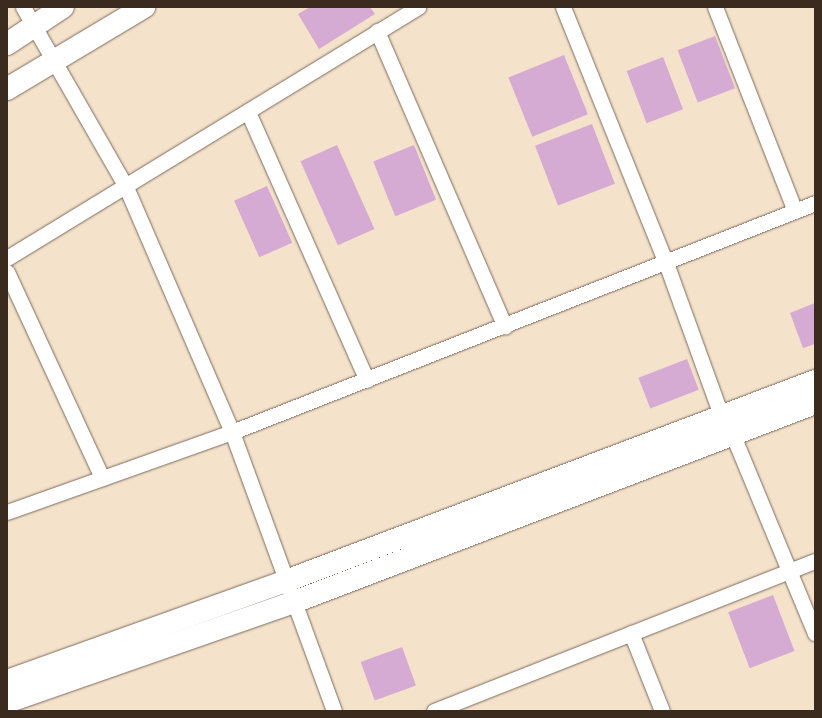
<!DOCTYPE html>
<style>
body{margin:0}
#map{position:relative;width:822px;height:718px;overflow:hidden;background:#f4e2cb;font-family:Mali,sans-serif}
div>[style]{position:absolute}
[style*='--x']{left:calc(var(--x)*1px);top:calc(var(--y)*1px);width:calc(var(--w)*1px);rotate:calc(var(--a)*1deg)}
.building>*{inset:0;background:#d5abd3;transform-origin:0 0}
.roads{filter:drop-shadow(0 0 1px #7c6a5b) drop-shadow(0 0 1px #7c6a5b)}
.street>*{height:15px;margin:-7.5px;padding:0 7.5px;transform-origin:7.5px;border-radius:7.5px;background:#fff}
.secondary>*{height:22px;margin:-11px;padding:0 11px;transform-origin:11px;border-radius:11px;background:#fff}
span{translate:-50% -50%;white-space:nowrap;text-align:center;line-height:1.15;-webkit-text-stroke:3px #f6f6f2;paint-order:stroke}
.frame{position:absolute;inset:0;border:8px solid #3b2a1e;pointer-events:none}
</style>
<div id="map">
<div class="building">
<i style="clip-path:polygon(310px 7px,370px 7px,375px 14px,319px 49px,298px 14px)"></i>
<i style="left:715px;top:36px;width:56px;height:40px;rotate:69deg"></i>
<i style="left:564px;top:55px;width:64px;height:60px;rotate:68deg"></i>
<i style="left:663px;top:57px;width:56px;height:39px;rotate:69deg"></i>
<i style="left:592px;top:124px;width:64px;height:61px;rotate:69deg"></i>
<i style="left:337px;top:145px;width:92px;height:40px;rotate:66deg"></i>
<i style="left:414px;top:145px;width:59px;height:44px;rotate:68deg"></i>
<i style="left:267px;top:186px;width:62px;height:36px;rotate:66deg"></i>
<i style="clip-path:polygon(815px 303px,815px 344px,803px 348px,790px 313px)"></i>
<i style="left:687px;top:359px;width:33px;height:52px;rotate:69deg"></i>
<i style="left:773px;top:595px;width:60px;height:48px;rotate:69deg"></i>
<i style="left:402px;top:647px;width:41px;height:44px;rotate:70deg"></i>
</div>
<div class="roads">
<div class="street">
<i style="--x:23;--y:7;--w:207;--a:60.2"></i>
<i style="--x:126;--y:187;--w:267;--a:66.6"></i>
<i style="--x:232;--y:432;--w:297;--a:69.9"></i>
<i style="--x:563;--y:7;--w:276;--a:68.1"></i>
<i style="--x:666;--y:263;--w:162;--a:70.1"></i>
<i style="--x:721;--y:415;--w:21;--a:59"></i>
<i style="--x:732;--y:433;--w:217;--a:67.5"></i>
<i style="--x:715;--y:7;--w:219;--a:68.6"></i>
<i style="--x:377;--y:31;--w:322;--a:66.6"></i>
<i style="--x:248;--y:112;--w:293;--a:66.1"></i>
<i style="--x:7;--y:258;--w:482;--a:-31.4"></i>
<i style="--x:7;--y:272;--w:227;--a:65.2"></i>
<i style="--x:7;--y:512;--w:239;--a:-19.6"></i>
<i style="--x:232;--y:432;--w:626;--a:-21.44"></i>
<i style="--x:631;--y:633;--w:84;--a:68.3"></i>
<i style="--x:434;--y:711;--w:409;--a:-21.5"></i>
</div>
<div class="secondary">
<i style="--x:7;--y:44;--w:67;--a:-33.5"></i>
<i style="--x:7;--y:89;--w:160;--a:-30.9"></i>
<i style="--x:7;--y:681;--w:296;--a:-19.7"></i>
<i style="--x:286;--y:581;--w:566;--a:-20.71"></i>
<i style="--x:7;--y:702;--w:304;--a:-19.2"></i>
<i style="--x:294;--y:602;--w:558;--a:-20.9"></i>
</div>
</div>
<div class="frame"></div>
</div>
